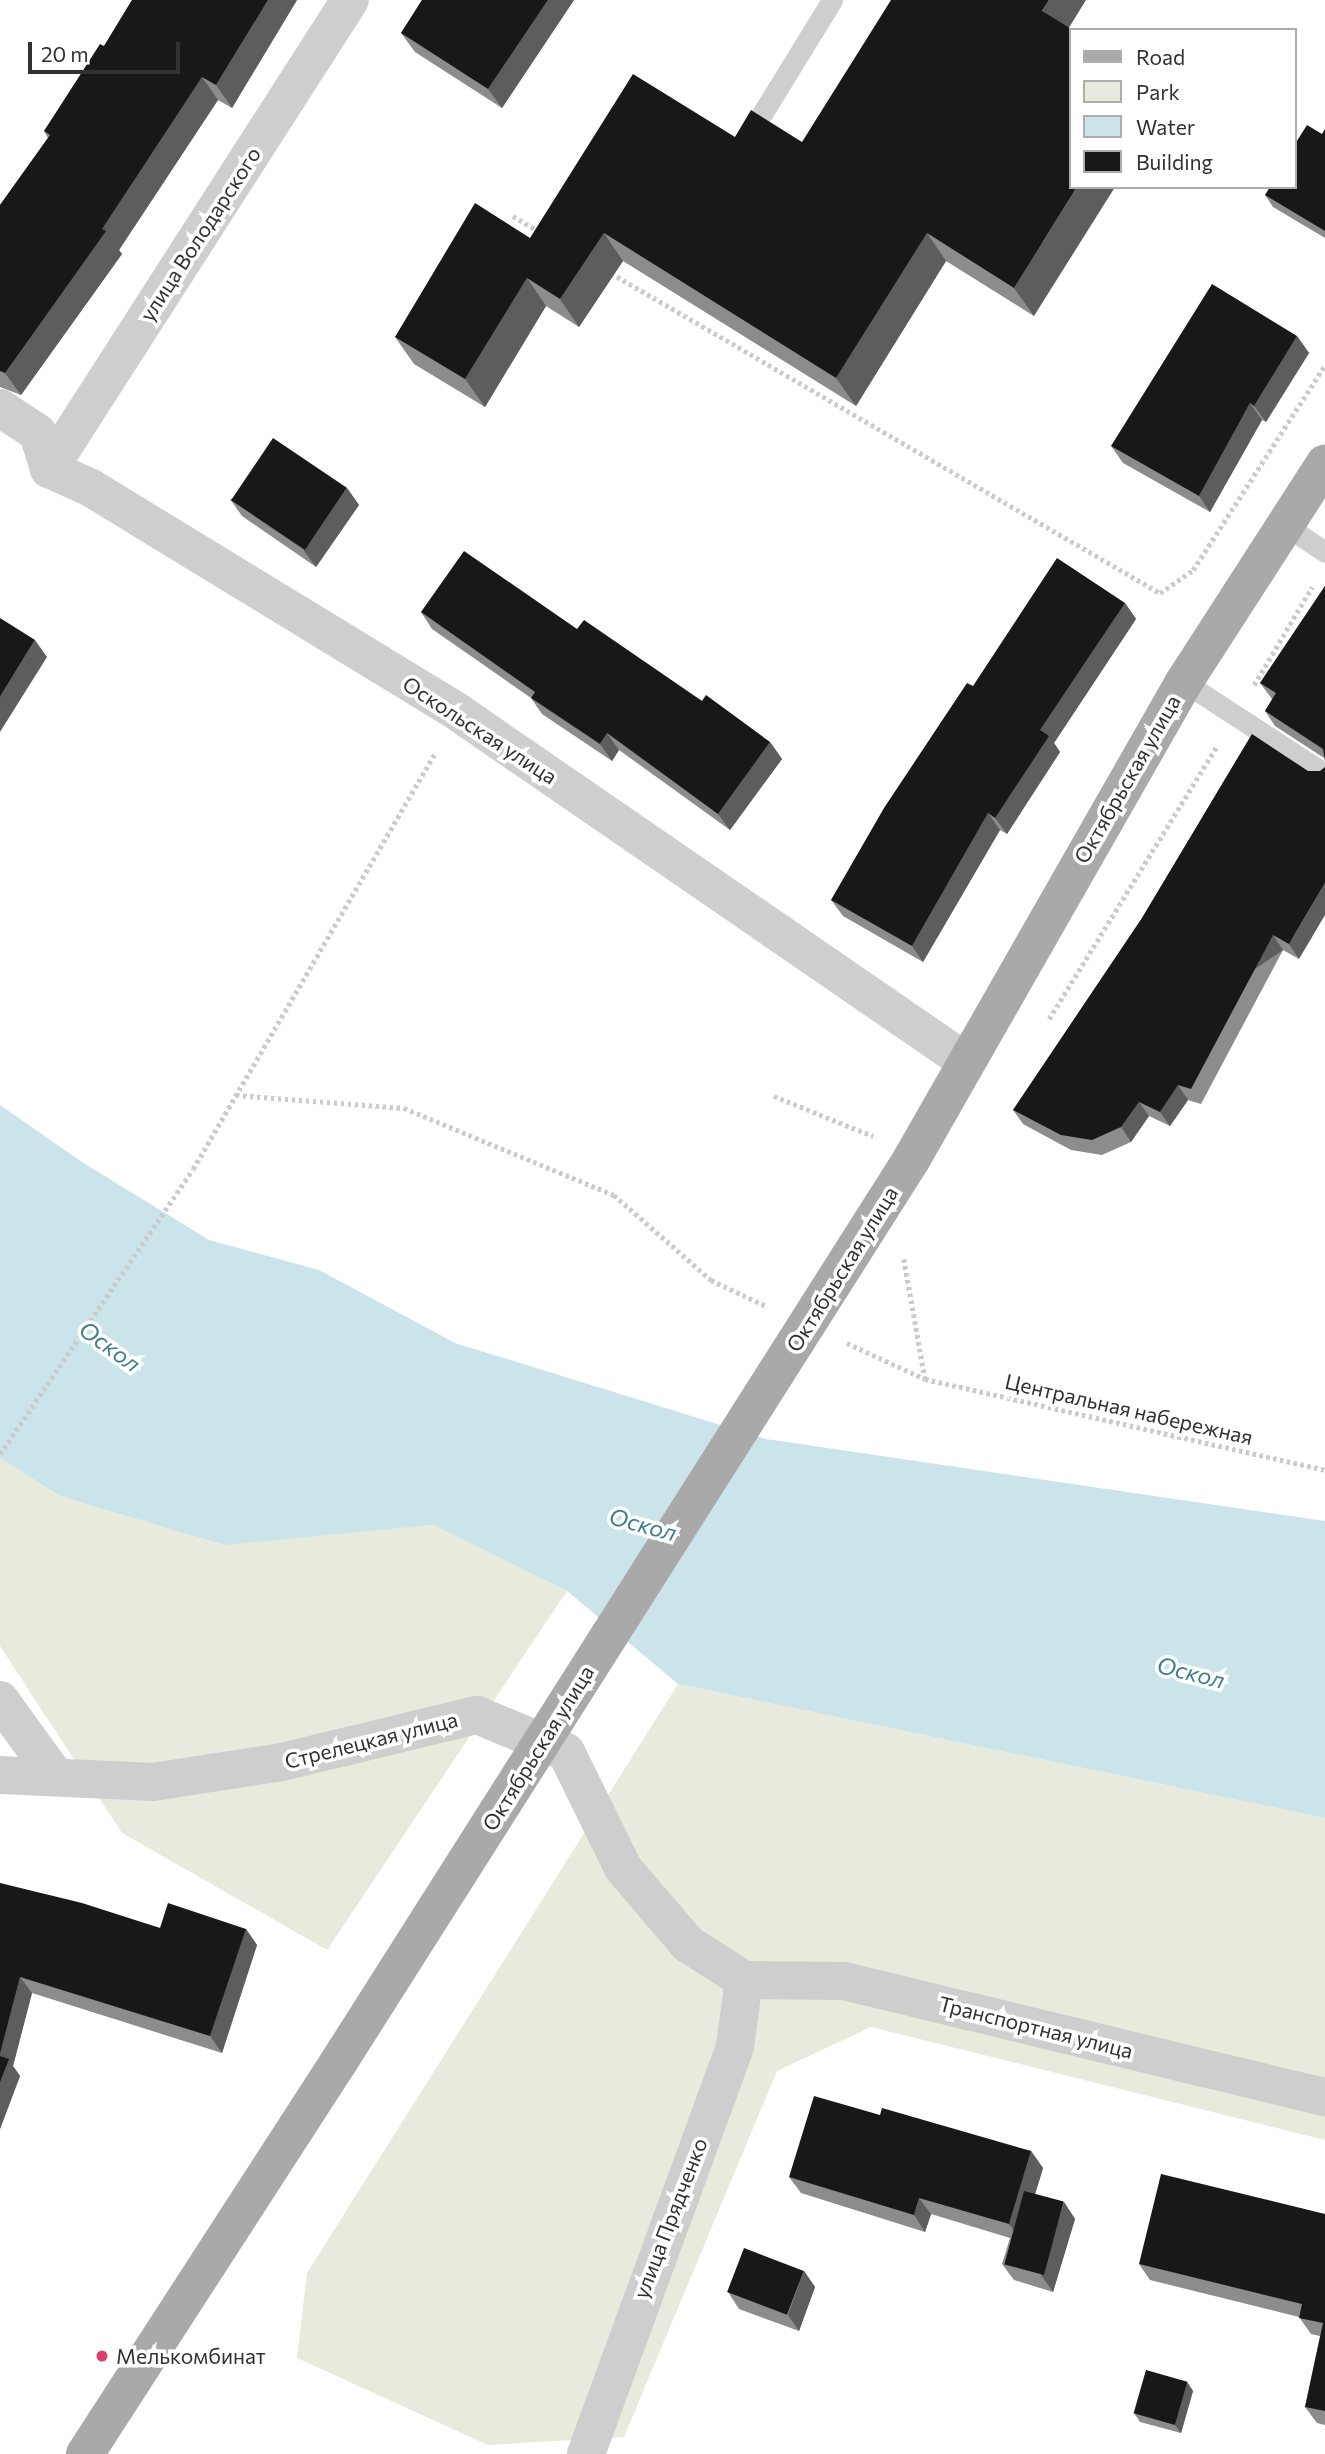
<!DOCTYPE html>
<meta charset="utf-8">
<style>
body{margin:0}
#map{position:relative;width:1325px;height:2454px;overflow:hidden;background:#fff;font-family:Commissioner,sans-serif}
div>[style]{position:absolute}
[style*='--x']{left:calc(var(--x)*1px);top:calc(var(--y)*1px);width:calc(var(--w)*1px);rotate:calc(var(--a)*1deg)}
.green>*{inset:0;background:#e7eadd}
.water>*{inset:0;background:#cbe4e9}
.path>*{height:4.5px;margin-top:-2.25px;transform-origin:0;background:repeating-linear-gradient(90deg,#cbcbcb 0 3.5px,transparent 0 7px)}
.service>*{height:21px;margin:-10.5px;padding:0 10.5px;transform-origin:10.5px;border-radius:10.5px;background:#cecece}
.minor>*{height:38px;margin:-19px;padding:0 19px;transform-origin:19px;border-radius:19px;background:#cecece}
.primary>*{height:38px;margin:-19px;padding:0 19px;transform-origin:19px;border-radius:19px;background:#a9a9a9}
.primary-bridge>*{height:38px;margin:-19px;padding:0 19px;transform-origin:19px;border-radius:19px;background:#a9a9a9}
.wall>*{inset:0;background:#8c8c8c}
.shaded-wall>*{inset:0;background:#5d5d5d;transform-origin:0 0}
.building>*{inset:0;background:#181818;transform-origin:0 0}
.dots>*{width:19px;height:19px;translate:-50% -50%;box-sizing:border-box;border:4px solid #fff;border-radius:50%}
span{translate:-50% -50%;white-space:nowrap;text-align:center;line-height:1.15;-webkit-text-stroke:7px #fff;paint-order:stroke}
.street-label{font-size:21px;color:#313131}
.poi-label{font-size:21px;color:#313131}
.left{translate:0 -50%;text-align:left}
.water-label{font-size:23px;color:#407d8a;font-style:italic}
.legend{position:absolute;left:1069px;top:28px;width:228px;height:161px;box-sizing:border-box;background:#fff;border:2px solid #adadad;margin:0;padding:9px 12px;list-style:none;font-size:21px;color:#313131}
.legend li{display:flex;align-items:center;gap:14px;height:35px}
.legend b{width:35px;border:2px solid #adadad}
.scale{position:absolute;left:28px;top:42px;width:152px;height:32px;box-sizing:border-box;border:4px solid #313131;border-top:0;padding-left:9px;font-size:21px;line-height:24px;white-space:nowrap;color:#313131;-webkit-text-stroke:5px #fff;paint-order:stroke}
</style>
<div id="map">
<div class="green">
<i style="clip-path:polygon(0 1458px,60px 1496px,225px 1544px,433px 1525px,567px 1591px,327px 1950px,122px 1833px,0 1646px)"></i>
<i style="clip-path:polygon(678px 1684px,1325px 1818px,1325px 2140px,871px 2027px,777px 2071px,624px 2437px,488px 2445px,297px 2358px,307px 2273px)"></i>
</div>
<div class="water">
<i style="clip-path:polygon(0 1105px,82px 1162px,209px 1240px,319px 1270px,455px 1343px,766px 1439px,1325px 1521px,1325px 1818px,678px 1684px,567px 1591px,433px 1525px,225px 1545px,60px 1496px,0 1458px)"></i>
</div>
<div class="path">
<i style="--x:513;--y:216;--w:31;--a:31"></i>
<i style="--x:611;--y:273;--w:635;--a:30.24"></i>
<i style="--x:1160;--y:593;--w:40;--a:-34.9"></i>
<i style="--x:1193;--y:570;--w:244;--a:-57.2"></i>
<i style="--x:1254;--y:685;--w:114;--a:-59.4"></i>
<i style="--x:1049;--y:1019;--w:321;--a:-58.4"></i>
<i style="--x:236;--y:1095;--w:169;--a:4.4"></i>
<i style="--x:404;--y:1108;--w:227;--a:22.5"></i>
<i style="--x:614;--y:1195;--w:129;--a:41.2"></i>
<i style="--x:711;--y:1280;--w:61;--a:25.3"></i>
<i style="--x:774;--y:1096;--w:107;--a:22"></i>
<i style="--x:904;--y:1259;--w:121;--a:80"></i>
<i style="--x:847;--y:1343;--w:86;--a:24.8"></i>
<i style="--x:925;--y:1379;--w:410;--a:12.8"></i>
<i style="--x:0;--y:1454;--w:344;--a:-55.9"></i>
<i style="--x:193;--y:1169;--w:481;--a:-59.8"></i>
</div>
<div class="service">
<i style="--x:762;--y:114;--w:134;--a:-58.4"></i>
<i style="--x:1285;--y:525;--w:48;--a:34"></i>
<i style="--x:1184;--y:682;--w:168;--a:33.1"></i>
</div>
<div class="minor">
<i style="--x:0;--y:408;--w:45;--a:33.3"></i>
<i style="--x:38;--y:433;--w:38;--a:73"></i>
<i style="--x:49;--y:469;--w:46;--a:24.3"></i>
<i style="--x:91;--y:488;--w:431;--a:31.4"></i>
<i style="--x:459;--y:713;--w:614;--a:34.52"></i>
<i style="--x:49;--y:469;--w:557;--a:-57.31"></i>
<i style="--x:0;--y:1700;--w:95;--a:54"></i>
<i style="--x:0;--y:1775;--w:153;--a:2.6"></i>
<i style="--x:153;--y:1782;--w:131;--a:-8.8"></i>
<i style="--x:282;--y:1762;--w:201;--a:-13.6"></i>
<i style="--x:477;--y:1715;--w:96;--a:22.6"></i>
<i style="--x:566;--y:1752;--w:129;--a:63.8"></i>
<i style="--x:623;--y:1868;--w:100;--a:49.5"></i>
<i style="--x:688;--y:1944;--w:67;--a:32.7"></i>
<i style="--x:744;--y:1980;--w:100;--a:0.6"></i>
<i style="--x:844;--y:1981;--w:495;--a:13.6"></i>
<i style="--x:586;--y:2454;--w:434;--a:-69.9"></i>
<i style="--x:735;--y:2046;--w:67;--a:-82.2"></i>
</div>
<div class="primary">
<i style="--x:911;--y:1160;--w:550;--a:-60.27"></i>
<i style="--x:1184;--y:682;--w:260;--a:-57.2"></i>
<i style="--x:85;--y:2454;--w:466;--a:-57.1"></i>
</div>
<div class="primary-bridge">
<i style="--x:338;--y:2063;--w:1069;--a:-57.6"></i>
</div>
<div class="wall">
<i style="clip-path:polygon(132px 0,297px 0,232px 108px,218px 100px,119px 250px,122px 254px,21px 395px,0 387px,0 205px,48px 138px,44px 131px,104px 46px)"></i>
<i style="clip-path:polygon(422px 0,574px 0,502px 108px,415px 52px,401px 33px)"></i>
<i style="clip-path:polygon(1069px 27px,1034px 316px,946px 261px,856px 406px,623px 261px,579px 327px,546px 306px,485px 407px,414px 364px,395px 337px,530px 238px,735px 137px,802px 142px)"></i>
<i style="clip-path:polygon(1325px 129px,1325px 238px,1273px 207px,1265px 195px,1322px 134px)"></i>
<i style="clip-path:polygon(1297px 336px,1309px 353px,1266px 422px,1262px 420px,1210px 512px,1123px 463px,1111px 446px)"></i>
<i style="clip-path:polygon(347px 488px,359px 505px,316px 567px,242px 516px,230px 499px)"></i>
<i style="clip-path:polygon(1325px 586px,1324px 758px,1275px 726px,1265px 711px,1272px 699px,1260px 683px)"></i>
<i style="clip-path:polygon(1125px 603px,1136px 619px,1054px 743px,1060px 752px,1007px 834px,1000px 830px,923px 962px,843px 916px,831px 900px,973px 686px)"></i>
<i style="clip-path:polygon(421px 612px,577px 629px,702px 701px,770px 742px,782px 759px,730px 830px,619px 750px,612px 761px,542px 714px,531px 698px,432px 629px)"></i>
<i style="clip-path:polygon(1252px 734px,1299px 959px,1283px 950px,1201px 1104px,1188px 1100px,1170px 1126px,1149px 1116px,1131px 1142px,1102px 1155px,1071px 1150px,1023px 1124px,1013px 1110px,1142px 918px)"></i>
<i style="clip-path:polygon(0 1883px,160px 1928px,246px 1929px,257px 1945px,222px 2053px,32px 1993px,13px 2066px,20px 2076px,0 2129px)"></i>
<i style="clip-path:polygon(880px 2115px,1031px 2151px,1043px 2168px,1035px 2194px,1064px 2202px,1075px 2219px,1053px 2292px,1014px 2280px,1002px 2264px,1010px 2238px,931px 2214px,925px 2232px,801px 2193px,789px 2177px)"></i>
<i style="clip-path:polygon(1318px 2213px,1325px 2214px,1325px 2425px,1317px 2423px,1305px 2407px,1320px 2336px,1311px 2334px,1299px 2317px,1150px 2280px,1139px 2264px)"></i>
<i style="clip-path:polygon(804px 2271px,815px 2287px,799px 2331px,739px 2309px,728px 2292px)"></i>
<i style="clip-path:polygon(1187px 2382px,1193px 2391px,1181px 2433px,1140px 2422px,1134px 2413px)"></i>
</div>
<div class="shaded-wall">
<i style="clip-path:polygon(268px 0,297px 0,232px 108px,216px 85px)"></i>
<i style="clip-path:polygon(548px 0,574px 0,502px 108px,488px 89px)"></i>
<i style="clip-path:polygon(1049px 0,1086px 0,1062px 39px,1042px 11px)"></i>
<i style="clip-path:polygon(202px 77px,218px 100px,119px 250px,122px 254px,21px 395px,5px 373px)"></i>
<i style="clip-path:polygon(1077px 187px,1115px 187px,1034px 316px,1014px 288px)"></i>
<i style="clip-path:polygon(604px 233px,623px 261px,579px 327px,560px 299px)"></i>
<i style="clip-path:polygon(927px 233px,946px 261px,856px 406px,836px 378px)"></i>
<i style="clip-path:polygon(527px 278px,546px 306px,485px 407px,465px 379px)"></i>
<i style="clip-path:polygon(1297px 336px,1309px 353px,1266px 422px,1254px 406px)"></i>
<i style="clip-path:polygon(1250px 403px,1262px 420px,1210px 512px,1199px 496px)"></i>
<i style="clip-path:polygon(347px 488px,359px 505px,316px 567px,304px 551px)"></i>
<i style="clip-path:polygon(1125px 603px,1136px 619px,1054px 743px,1060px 752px,1007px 834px,995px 818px,1040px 730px)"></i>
<i style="clip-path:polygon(35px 640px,47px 657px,0 732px,0 697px)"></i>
<i style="clip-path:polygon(607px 733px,619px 750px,612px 761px,600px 744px)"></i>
<i style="clip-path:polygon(770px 742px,782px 759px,730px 830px,718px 814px)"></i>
<i style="clip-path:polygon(988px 813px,1000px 830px,923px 962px,912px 946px)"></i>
<i style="clip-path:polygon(1325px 883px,1325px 915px,1299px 959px,1289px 944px)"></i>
<i style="left:1273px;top:935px;width:18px;height:174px;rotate:56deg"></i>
<i style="clip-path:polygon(1178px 1085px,1188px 1100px,1170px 1126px,1160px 1112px)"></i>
<i style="clip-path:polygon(1139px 1102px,1149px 1116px,1131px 1142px,1121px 1127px)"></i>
<i style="clip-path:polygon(246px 1929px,257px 1945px,222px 2053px,210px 2036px)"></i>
<i style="clip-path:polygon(20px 1977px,32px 1993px,13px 2066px,20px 2076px,0 2129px,0 2054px)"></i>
<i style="clip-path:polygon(1031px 2151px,1043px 2168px,1021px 2241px,1009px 2224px)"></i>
<i style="clip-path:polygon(919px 2198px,931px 2214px,925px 2232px,914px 2215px)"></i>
<i style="clip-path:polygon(1064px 2202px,1075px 2219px,1053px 2292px,1041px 2275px)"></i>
<i style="clip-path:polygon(804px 2271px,815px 2287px,799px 2331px,788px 2315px)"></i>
<i style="clip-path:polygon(1187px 2382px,1193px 2391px,1181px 2433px,1175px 2425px)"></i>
</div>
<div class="building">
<i style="clip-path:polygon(132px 0,268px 0,216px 85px,202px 77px,102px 229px,106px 231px,5px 373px,0 371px,0 205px,50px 135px,44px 131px,100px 44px,104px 46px)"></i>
<i style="clip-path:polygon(422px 0,548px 0,488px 89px,401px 33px)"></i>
<i style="clip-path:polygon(891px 0,1049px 0,1042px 11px,1073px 30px,1071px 30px,1071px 187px,1077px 187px,1014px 288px,927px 233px,836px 378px,604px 233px,560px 299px,527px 278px,465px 379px,395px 337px,475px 203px,530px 238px,633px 74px,735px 137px,751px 110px,802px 142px)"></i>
<i style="clip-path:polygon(1307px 125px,1322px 134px,1325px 129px,1325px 231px,1265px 195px,1270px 187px,1295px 187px,1295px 144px)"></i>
<i style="clip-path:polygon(1212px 284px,1297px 336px,1254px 406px,1250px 403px,1199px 496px,1111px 446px)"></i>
<i style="left:273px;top:438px;width:89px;height:75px;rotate:34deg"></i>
<i style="clip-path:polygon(464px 551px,577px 629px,584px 620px,702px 701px,706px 695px,770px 742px,718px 814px,607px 733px,600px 744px,531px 698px,535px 692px,421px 612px)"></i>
<i style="clip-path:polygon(1057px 558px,1125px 603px,1040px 730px,1049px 736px,995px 818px,988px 813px,912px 946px,831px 900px,884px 808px,967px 683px,973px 686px)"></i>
<i style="clip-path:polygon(1325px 586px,1325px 761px,1323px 749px,1265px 711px,1276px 693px,1260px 683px)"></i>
<i style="clip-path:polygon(0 618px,35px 640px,0 697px)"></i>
<i style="clip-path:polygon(1252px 734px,1308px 771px,1320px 771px,1325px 767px,1325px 883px,1289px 944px,1273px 935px,1191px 1089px,1178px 1085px,1160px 1112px,1139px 1102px,1121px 1127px,1092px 1140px,1061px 1135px,1013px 1110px,1142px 918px)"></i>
<i style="clip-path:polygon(0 1883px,82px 1903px,160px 1928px,168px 1903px,246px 1929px,210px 2036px,20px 1977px,0 2054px)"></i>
<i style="clip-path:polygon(0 2056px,9px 2059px,0 2082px)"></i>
<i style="clip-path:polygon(814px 2096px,880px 2115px,882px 2108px,1031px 2151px,1009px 2224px,919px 2198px,914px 2215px,789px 2177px)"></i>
<i style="clip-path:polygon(1161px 2174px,1325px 2214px,1325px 2411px,1305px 2407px,1323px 2323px,1299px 2318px,1302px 2304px,1139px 2264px)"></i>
<i style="left:1024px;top:2191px;width:41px;height:76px;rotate:15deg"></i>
<i style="left:744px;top:2248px;width:64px;height:47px;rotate:21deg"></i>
<i style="left:1146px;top:2370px;width:43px;height:45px;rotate:16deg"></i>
</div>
<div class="dots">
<i style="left:102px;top:2356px;background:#dc3e6d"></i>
</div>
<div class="street-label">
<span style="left:200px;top:234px;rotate:-57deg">улица Володарского</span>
<span style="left:480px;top:730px;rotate:33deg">Оскольская улица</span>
<span style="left:1127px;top:779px;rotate:-60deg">Октябрьская улица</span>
<span style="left:842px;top:1269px;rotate:-58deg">Октябрьская улица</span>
<span style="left:1129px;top:1409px;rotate:13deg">Центральная набережная</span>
<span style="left:371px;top:1740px;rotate:-14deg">Стрелецкая улица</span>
<span style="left:538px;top:1748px;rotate:-58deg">Октябрьская улица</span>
<span style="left:1036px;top:2027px;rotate:14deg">Транспортная улица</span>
<span style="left:670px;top:2218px;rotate:-69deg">улица Прядченко</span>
</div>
<div class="poi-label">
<span class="left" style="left:116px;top:2356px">Мелькомбинат</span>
</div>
<div class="water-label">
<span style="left:110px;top:1346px;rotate:36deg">Оскол</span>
<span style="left:643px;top:1524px;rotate:15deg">Оскол</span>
<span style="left:1191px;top:1672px;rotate:14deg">Оскол</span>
</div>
<ul class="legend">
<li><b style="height:9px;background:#a9a9a9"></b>Road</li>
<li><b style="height:19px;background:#e7eadd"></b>Park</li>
<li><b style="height:19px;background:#cbe4e9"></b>Water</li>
<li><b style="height:19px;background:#181818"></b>Building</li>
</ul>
<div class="scale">20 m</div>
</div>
